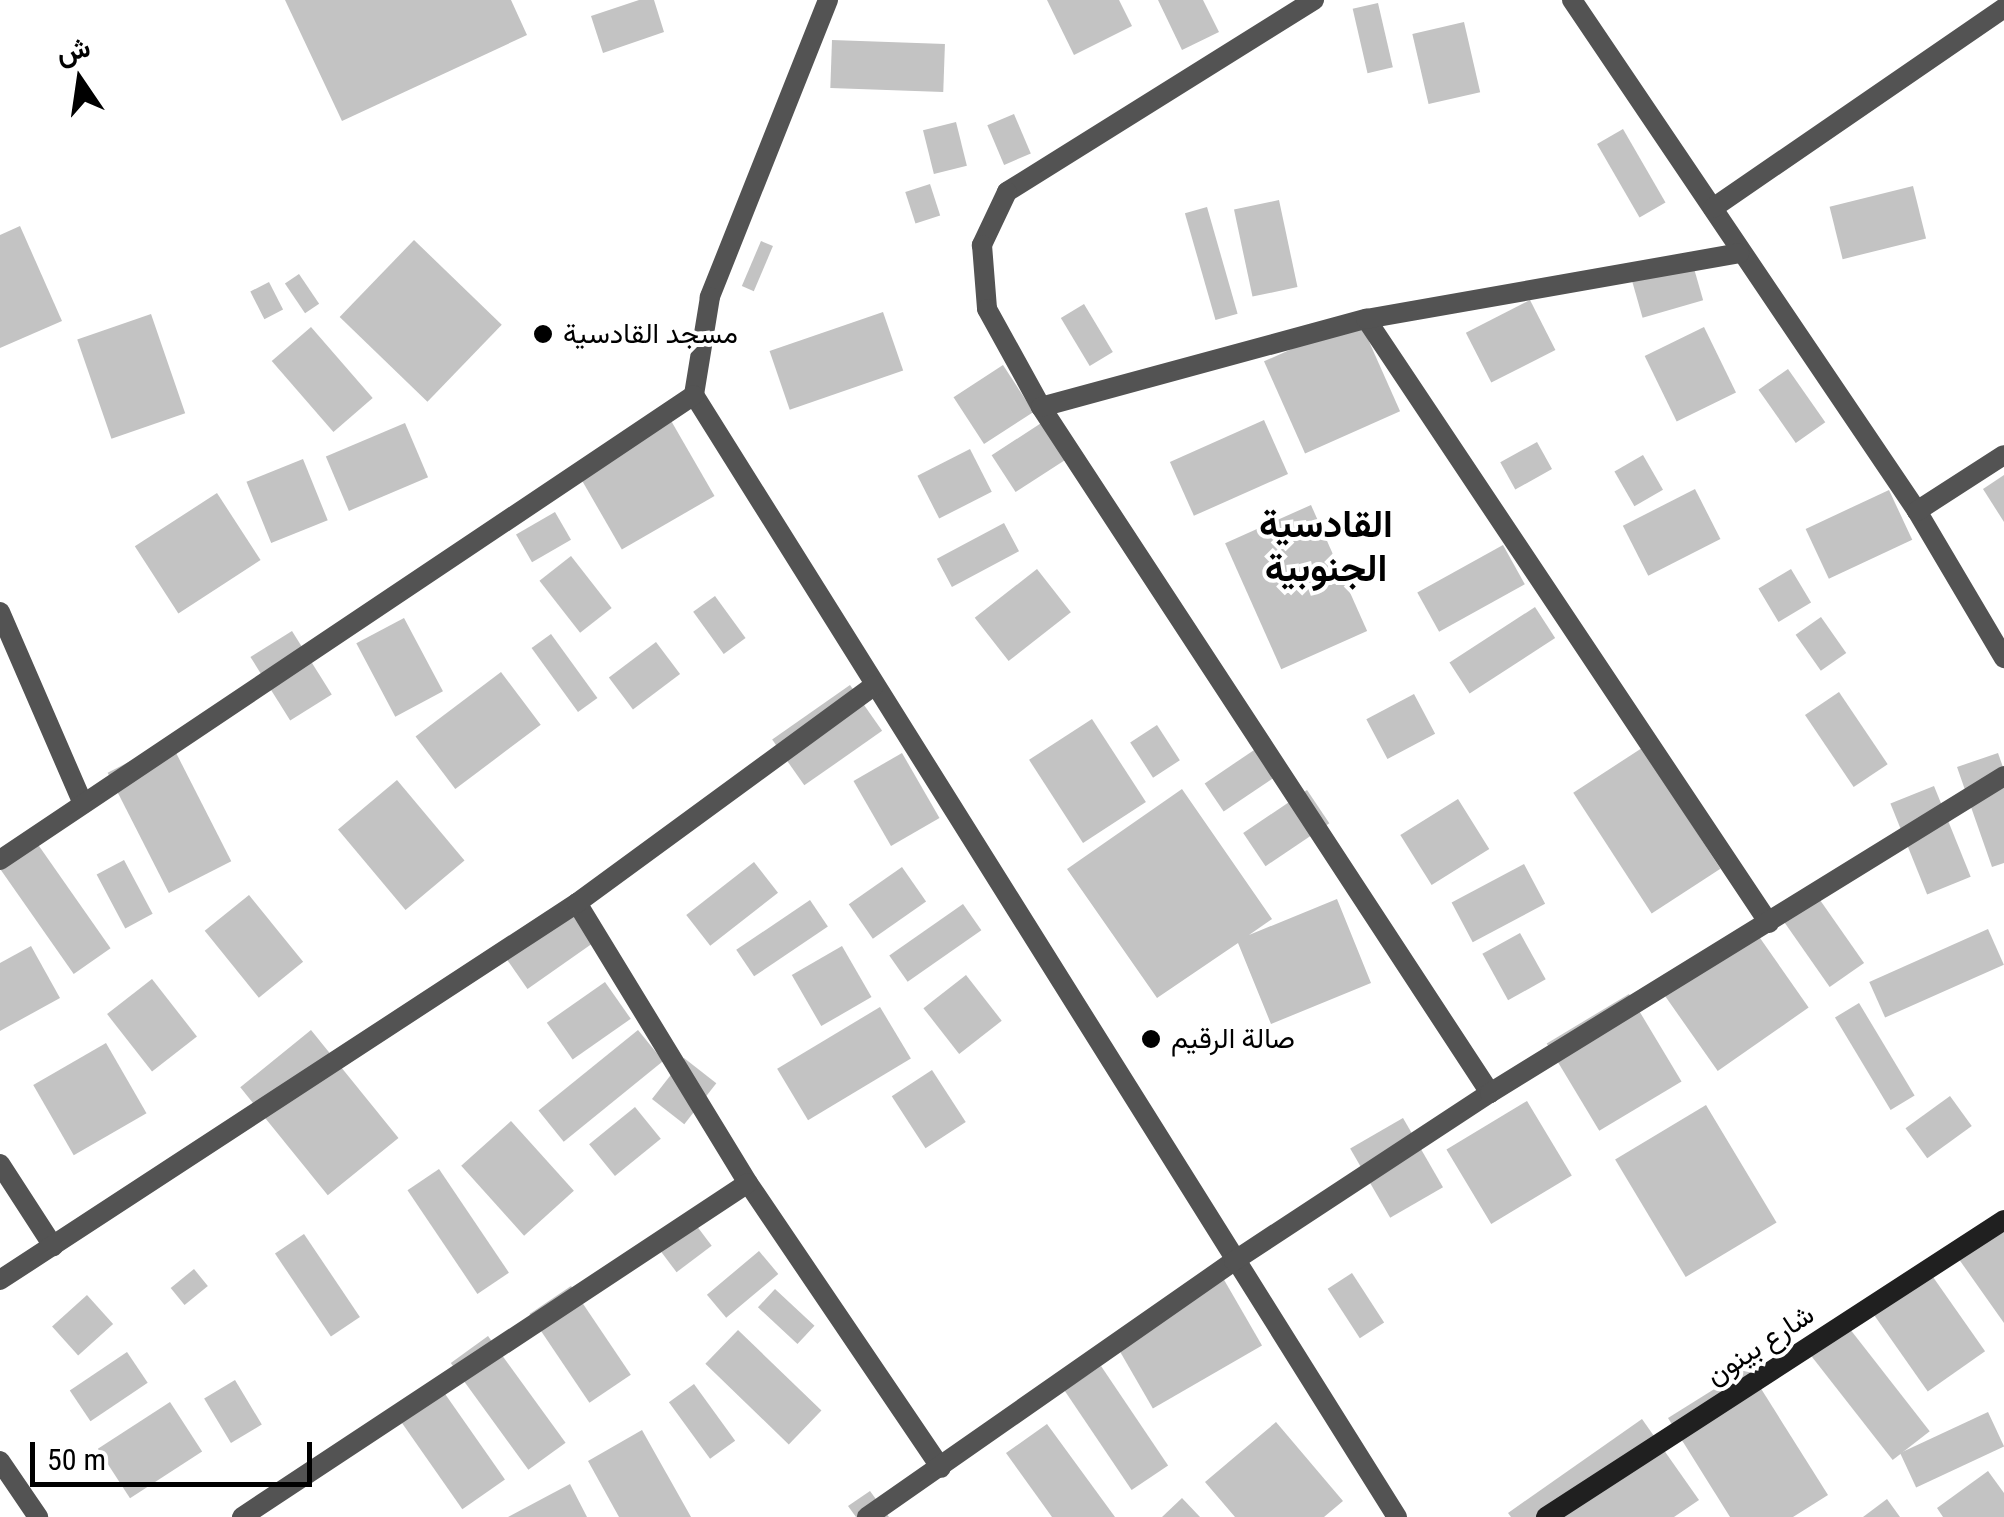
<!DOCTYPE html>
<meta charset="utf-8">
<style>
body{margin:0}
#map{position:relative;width:2004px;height:1517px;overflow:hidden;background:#fff;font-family:"Roboto Condensed",Vazirmatn,sans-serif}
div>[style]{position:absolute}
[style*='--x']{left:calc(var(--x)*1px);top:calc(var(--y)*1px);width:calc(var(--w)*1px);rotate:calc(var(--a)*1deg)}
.building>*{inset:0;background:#c3c3c3;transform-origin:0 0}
.street>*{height:20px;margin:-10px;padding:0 10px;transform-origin:10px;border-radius:10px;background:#535353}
.secondary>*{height:20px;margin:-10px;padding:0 10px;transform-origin:10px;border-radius:10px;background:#202020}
.dots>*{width:28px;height:28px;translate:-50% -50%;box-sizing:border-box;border:5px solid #fff;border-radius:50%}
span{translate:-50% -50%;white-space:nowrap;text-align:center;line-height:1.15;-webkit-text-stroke:8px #fff;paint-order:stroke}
.poi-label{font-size:28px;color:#000}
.left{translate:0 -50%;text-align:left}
.street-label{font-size:28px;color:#000}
.district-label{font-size:38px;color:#000;font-weight:700}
.north{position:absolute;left:30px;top:30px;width:100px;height:100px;-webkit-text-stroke:8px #fff;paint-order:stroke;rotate:347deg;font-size:28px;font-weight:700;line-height:40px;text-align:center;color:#000}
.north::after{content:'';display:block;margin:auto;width:35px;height:45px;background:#000;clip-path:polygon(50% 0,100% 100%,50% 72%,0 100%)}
.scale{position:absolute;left:30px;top:1442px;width:282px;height:45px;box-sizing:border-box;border:5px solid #000;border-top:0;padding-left:12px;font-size:30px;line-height:35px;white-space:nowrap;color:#000;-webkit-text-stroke:8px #fff;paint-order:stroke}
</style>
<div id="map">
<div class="building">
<i style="clip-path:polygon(285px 0,511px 0,527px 35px,342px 121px)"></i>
<i style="clip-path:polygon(639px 0,654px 0,664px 32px,603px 53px,591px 16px)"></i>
<i style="clip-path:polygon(1047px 0,1119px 0,1132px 26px,1074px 55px)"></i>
<i style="clip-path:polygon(1158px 0,1203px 0,1219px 32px,1182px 50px)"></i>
<i style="left:1378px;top:3px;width:66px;height:26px;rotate:77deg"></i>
<i style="left:1464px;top:22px;width:72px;height:53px;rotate:77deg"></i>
<i style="left:832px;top:40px;width:113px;height:48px;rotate:2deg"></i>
<i style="left:1014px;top:114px;width:43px;height:29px;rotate:67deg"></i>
<i style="left:956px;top:122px;width:45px;height:34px;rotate:76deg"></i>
<i style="left:1623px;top:129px;width:85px;height:30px;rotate:60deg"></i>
<i style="left:930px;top:184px;width:33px;height:26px;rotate:72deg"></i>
<i style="left:1913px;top:186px;width:54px;height:86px;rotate:76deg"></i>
<i style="left:1279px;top:200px;width:89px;height:46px;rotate:78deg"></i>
<i style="left:1207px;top:207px;width:111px;height:23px;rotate:74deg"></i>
<i style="clip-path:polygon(20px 226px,62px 321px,0 348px,0 235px)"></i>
<i style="left:414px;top:240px;width:122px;height:107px;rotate:44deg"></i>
<i style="left:761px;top:241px;width:13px;height:49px;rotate:23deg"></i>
<i style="left:1691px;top:258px;width:44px;height:63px;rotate:74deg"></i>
<i style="left:299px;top:274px;width:36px;height:17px;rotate:56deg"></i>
<i style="left:269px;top:282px;width:31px;height:21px;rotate:63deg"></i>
<i style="left:1530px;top:300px;width:56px;height:72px;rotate:63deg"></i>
<i style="left:1084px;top:304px;width:56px;height:27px;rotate:59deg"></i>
<i style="left:883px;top:312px;width:62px;height:120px;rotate:71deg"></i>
<i style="left:151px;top:314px;width:105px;height:78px;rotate:71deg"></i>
<i style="left:1359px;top:319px;width:101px;height:104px;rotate:66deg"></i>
<i style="left:311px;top:327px;width:94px;height:52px;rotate:49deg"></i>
<i style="left:1704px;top:327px;width:73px;height:66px;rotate:64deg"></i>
<i style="left:1003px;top:365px;width:56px;height:59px;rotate:57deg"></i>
<i style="left:1788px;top:369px;width:65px;height:36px;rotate:55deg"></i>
<i style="left:666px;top:412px;width:97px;height:107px;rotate:60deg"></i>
<i style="left:1052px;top:416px;width:44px;height:72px;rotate:57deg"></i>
<i style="left:1264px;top:420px;width:59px;height:103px;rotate:66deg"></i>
<i style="left:405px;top:423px;width:59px;height:86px;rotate:67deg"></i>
<i style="left:1537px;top:442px;width:31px;height:42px;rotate:61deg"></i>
<i style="left:970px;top:449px;width:48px;height:59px;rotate:63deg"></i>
<i style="left:1643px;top:455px;width:40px;height:33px;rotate:60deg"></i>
<i style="left:303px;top:459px;width:66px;height:61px;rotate:68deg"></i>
<i style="clip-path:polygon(2004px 475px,2004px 522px,1983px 489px)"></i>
<i style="left:1695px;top:489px;width:56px;height:81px;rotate:63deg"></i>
<i style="left:1889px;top:490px;width:55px;height:92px;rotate:65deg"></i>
<i style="left:217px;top:493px;width:80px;height:98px;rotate:57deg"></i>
<i style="left:1311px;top:505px;width:138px;height:94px;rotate:66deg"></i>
<i style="left:555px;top:512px;width:32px;height:45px;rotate:60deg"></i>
<i style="left:1004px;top:523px;width:32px;height:76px;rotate:62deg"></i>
<i style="left:1503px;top:545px;width:45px;height:98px;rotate:61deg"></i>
<i style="left:571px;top:556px;width:66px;height:40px;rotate:52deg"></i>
<i style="left:1037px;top:569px;width:55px;height:79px;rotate:52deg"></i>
<i style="left:1791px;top:569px;width:39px;height:38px;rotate:59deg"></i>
<i style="left:715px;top:596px;width:52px;height:27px;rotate:54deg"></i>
<i style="left:1535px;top:607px;width:37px;height:102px;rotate:57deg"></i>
<i style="left:1821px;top:617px;width:44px;height:31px;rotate:55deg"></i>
<i style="left:404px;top:618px;width:83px;height:54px;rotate:62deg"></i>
<i style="left:292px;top:631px;width:75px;height:49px;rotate:58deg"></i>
<i style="left:551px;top:634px;width:79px;height:24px;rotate:54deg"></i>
<i style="left:656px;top:642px;width:40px;height:59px;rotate:53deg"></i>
<i style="left:501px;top:672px;width:66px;height:107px;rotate:53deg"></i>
<i style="left:850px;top:685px;width:56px;height:95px;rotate:55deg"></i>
<i style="left:1839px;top:692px;width:87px;height:41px;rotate:56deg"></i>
<i style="left:1414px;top:694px;width:45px;height:54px;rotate:62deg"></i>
<i style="left:1092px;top:719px;width:99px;height:75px;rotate:57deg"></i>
<i style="left:1157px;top:725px;width:42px;height:32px;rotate:57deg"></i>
<i style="left:170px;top:741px;width:135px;height:70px;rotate:63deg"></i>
<i style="left:1266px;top:742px;width:34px;height:74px;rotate:56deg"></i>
<i style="left:1642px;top:748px;width:144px;height:82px;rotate:57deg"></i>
<i style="left:902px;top:753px;width:75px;height:56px;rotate:60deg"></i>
<i style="clip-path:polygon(1998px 753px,2004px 770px,2004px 863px,1992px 867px,1957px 767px)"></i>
<i style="left:397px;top:780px;width:105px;height:77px;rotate:50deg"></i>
<i style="left:1934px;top:786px;width:98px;height:47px;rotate:68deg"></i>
<i style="clip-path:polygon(1182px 789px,1272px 919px,1249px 935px,1337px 899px,1371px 983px,1271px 1024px,1238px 943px,1157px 998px,1067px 869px)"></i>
<i style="left:1307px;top:790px;width:40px;height:77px;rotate:56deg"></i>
<i style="left:1458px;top:799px;width:59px;height:68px;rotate:58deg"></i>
<i style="left:32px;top:836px;width:137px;height:45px;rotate:55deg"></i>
<i style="left:124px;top:860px;width:61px;height:31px;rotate:62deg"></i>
<i style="left:754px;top:862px;width:39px;height:86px;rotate:52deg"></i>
<i style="left:1524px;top:864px;width:45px;height:82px;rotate:62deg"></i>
<i style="left:902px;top:867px;width:42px;height:65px;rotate:55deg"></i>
<i style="left:1813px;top:890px;width:89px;height:42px;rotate:55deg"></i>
<i style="left:249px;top:895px;width:86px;height:57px;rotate:51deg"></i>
<i style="left:810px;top:900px;width:32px;height:89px;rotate:56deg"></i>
<i style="left:963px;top:904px;width:32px;height:90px;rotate:55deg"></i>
<i style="left:580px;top:907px;width:37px;height:90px;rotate:55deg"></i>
<i style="left:1753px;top:928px;width:97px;height:111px;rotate:55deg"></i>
<i style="left:1988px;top:929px;width:39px;height:130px;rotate:66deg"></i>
<i style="left:1520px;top:933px;width:53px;height:43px;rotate:61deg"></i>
<i style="clip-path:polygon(31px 946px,60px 998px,0 1031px,0 963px)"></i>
<i style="left:842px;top:946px;width:59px;height:58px;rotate:60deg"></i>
<i style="left:966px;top:975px;width:58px;height:54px;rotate:52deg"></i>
<i style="left:152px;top:979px;width:73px;height:57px;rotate:52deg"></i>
<i style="left:605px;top:982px;width:45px;height:71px;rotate:55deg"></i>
<i style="left:1629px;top:994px;width:102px;height:96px;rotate:59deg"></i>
<i style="left:1859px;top:1003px;width:108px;height:28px;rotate:59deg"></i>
<i style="left:880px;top:1007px;width:60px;height:120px;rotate:59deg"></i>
<i style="left:311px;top:1030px;width:139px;height:91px;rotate:51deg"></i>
<i style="left:638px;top:1030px;width:40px;height:128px;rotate:51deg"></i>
<i style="left:106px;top:1043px;width:81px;height:84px;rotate:60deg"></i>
<i style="left:684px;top:1058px;width:41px;height:52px;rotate:38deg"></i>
<i style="left:932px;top:1070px;width:62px;height:48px;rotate:57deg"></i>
<i style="left:1950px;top:1096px;width:37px;height:55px;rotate:54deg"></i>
<i style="left:1527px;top:1101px;width:87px;height:94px;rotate:59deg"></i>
<i style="left:1706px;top:1105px;width:137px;height:106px;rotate:59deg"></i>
<i style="left:635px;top:1107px;width:41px;height:59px;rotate:51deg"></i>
<i style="left:1403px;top:1118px;width:80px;height:61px;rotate:60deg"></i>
<i style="left:511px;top:1121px;width:94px;height:67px;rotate:48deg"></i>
<i style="left:439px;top:1169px;width:125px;height:38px;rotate:56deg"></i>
<i style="clip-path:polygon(2004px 1211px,2004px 1323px,1951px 1248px)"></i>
<i style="left:687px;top:1213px;width:41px;height:44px;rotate:53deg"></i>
<i style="left:304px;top:1234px;width:100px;height:35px;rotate:56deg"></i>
<i style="left:759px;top:1251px;width:30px;height:68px;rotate:50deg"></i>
<i style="left:1926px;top:1267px;width:103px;height:70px;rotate:55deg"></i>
<i style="left:194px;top:1269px;width:22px;height:30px;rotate:51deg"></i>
<i style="left:1352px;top:1273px;width:59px;height:29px;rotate:57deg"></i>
<i style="left:1223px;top:1278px;width:78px;height:126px;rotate:60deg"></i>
<i style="left:571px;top:1286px;width:107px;height:50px;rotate:56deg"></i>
<i style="left:775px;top:1289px;width:54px;height:25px;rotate:43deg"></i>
<i style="left:87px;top:1295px;width:39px;height:47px;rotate:48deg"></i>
<i style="left:1846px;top:1324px;width:136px;height:47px;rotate:52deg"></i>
<i style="left:738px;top:1330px;width:116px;height:47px;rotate:44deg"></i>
<i style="left:488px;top:1336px;width:132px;height:46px;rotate:54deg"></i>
<i style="left:127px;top:1352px;width:37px;height:69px;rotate:56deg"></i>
<i style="left:1101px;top:1366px;width:120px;height:44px;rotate:56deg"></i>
<i style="clip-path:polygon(1748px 1368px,1828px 1495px,1793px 1517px,1730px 1517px,1668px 1418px)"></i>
<i style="left:235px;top:1380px;width:52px;height:36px;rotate:59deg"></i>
<i style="left:694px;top:1384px;width:70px;height:31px;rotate:54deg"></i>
<i style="left:443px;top:1391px;width:108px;height:52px;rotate:55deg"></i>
<i style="left:170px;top:1402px;width:59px;height:86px;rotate:57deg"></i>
<i style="left:1988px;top:1412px;width:38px;height:97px;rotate:65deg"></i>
<i style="clip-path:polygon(1642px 1419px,1699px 1500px,1674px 1517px,1511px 1517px,1508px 1513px)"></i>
<i style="clip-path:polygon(1276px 1422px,1343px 1501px,1324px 1517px,1235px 1517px,1205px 1482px)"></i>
<i style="clip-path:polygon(1047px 1424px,1115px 1517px,1052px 1517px,1006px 1453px)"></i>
<i style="clip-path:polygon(642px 1430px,691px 1517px,619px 1517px,588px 1461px)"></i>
<i style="clip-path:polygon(1988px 1471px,2004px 1493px,2004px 1517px,1943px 1517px,1937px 1508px)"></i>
<i style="clip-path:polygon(570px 1484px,587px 1517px,508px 1517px)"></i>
<i style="clip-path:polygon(870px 1491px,889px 1517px,856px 1517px,848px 1506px)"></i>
<i style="clip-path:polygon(1182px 1498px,1200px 1517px,1162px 1517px)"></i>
<i style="clip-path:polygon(1887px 1499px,1900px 1517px,1863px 1517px)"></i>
</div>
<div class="street">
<i style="--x:828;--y:0;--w:320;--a:111.7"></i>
<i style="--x:710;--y:297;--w:99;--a:99.3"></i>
<i style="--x:694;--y:395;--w:1324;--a:57.93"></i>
<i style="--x:1314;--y:0;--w:362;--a:148"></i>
<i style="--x:1007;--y:192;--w:59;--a:115.3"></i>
<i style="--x:982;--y:245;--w:64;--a:85.5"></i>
<i style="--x:987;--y:309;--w:112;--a:61.1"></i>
<i style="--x:1041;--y:407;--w:820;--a:56.79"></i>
<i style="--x:1572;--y:0;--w:617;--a:55.97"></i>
<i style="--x:1917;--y:511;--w:171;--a:59.4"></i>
<i style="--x:1713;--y:208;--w:353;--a:-34.5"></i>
<i style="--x:1366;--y:319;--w:726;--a:56.29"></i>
<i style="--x:1041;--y:407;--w:337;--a:-15.2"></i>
<i style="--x:1366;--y:319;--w:379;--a:-10"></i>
<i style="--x:1917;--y:511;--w:103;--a:-32.8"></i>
<i style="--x:0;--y:612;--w:209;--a:66.6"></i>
<i style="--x:0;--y:860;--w:835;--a:-33.82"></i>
<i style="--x:577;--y:903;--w:328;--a:58.6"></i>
<i style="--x:748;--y:1183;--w:344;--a:55.9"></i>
<i style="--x:0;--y:1164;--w:98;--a:57.1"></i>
<i style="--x:0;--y:1280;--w:689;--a:-33.16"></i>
<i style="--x:577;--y:903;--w:368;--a:-36.2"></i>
<i style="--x:0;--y:1461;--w:68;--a:55.8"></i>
<i style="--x:242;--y:1517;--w:606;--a:-33.43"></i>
<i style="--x:867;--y:1517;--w:447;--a:-34.9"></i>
<i style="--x:1234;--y:1261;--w:306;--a:-33.3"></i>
<i style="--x:1490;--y:1093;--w:604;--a:-31.66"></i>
</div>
<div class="secondary">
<i style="--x:1546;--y:1517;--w:546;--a:-32.96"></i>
</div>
<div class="dots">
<i style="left:543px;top:334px;background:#000"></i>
<i style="left:1151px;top:1039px;background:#000"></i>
</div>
<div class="poi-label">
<span class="left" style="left:563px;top:334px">مسجد القادسية</span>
<span class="left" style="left:1171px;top:1039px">صالة الرقيم</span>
</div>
<div class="street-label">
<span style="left:1760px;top:1345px;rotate:-33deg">شارع بينون</span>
</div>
<div class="district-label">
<span style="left:1326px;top:547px">القادسية<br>الجنوبية</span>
</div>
<div class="north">ش</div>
<div class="scale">50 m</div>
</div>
